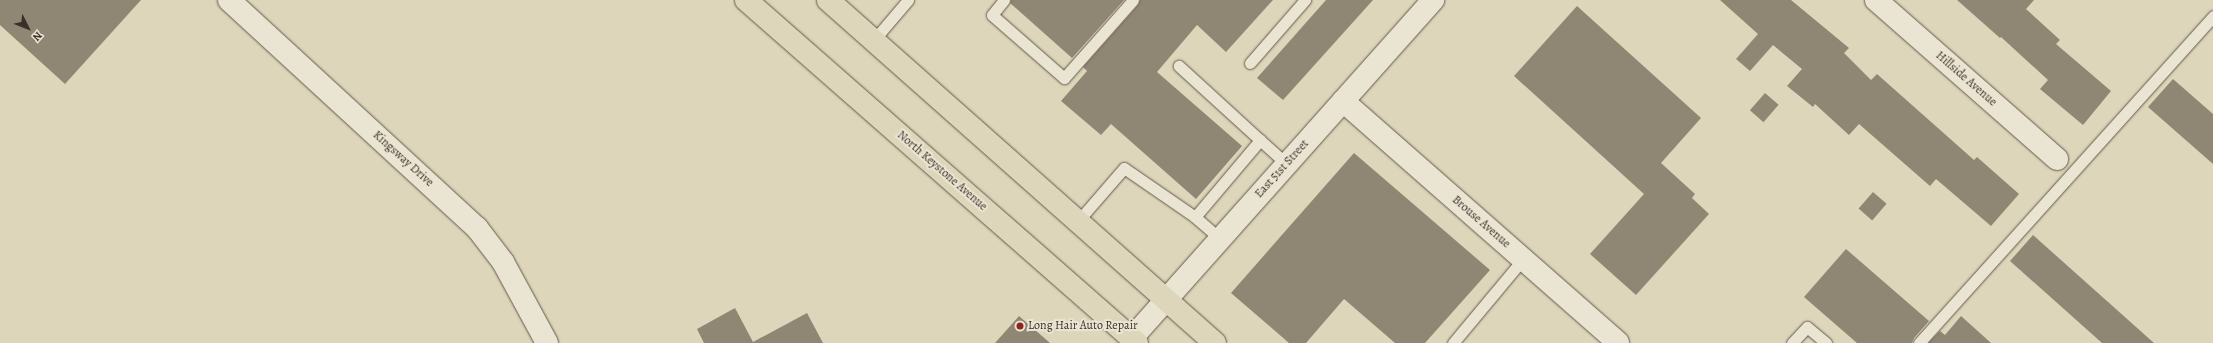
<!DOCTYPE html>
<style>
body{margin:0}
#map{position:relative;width:2213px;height:343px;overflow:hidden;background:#ded6ba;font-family:Alegreya,serif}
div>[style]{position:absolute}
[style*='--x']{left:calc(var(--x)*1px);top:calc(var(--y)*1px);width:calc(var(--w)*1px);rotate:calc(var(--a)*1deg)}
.building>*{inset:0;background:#908674;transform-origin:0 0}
.roads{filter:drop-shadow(0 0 1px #64594c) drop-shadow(0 0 1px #64594c)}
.service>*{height:11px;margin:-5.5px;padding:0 5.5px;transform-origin:5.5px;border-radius:5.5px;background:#eae4d2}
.minor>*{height:22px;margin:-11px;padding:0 11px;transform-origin:11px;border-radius:11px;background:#eae4d2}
.primary>*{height:22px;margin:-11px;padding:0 11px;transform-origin:11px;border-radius:11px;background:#ded6ba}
.dots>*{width:11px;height:11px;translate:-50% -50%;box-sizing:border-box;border:2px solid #eae4d2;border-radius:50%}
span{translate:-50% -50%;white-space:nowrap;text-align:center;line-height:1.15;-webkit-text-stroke:4px #eae4d2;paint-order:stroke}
.street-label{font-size:12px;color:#3c2f28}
.poi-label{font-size:12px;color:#3c2f28}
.left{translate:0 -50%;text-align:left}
.north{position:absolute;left:8px;top:8px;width:40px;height:40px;-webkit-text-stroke:3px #eae4d2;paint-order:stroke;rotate:132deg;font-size:11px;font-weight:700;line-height:16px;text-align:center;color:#3c2f28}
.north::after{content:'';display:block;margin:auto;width:14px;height:18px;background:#3c2f28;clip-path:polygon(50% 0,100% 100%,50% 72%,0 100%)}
</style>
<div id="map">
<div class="building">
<i style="clip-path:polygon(0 0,141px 0,65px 84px,0 25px)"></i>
<i style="clip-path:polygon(1011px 0,1124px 0,1072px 58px,1010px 3px)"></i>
<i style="clip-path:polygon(1140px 0,1273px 0,1226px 52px,1197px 25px,1157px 72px,1242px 146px,1196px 199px,1111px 124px,1101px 135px,1061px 101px,1087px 71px,1083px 67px,1138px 5px)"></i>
<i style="clip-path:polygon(1326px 0,1373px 0,1283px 100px,1257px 78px)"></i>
<i style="clip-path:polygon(1720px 0,1791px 0,1849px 48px,1844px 53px,1871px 80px,1877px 74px,1974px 160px,1977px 157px,2019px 194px,1991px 226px,1936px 179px,1930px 186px,1859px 124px,1849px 135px,1815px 104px,1813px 107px,1787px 86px,1802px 69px,1773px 45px,1750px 71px,1736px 59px,1758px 34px)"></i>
<i style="clip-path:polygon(1957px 0,2034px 0,2026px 9px,2060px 40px,2056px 44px,2111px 91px,2083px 125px,2040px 89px,2048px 80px,2001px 37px,2000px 38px)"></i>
<i style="clip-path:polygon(1577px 6px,1701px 118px,1661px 163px,1695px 194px,1692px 198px,1709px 214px,1636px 295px,1590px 254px,1644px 194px,1514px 76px)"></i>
<i style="clip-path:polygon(2173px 79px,2213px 114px,2213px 164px,2148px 107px)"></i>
<i style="left:1765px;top:93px;width:18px;height:23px;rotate:41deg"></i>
<i style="clip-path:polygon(1354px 153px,1490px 270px,1425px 343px,1395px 343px,1344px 299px,1306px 343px,1289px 343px,1231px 293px)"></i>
<i style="left:1873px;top:192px;width:18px;height:22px;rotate:41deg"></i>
<i style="clip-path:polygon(2033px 235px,2154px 343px,2102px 343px,2010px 261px)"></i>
<i style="clip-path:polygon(1846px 249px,1929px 321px,1914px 338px,1912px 343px,1857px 343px,1804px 297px)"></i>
<i style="clip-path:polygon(735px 308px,753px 342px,807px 313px,823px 343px,704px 343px,697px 329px)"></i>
<i style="clip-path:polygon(1019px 316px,1050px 343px,995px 343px)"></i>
<i style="clip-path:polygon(1961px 316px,1991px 343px,1928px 343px,1940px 331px,1945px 335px)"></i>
</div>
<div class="roads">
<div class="service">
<i style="--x:1004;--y:0;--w:19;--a:129"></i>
<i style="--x:992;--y:15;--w:96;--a:41.2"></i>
<i style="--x:1064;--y:78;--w:104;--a:-48.5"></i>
<i style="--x:873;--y:41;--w:54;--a:-49.5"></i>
<i style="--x:1250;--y:63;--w:84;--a:-48.9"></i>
<i style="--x:1260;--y:140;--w:36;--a:42"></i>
<i style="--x:1195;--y:217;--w:33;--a:41"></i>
<i style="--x:1078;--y:221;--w:70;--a:-49"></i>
<i style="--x:1124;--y:168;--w:86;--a:34.6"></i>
<i style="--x:1195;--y:217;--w:101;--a:-49.8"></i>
<i style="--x:1260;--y:140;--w:110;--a:-137.6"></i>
<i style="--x:1453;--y:343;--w:109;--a:-50.2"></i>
<i style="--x:1792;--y:343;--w:22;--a:-47"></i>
<i style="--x:1807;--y:327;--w:25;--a:40"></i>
<i style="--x:1919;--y:343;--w:440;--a:-48"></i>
</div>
<div class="minor">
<i style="--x:229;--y:0;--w:337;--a:42.6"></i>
<i style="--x:477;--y:228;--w:43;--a:52.6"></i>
<i style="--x:503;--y:262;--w:92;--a:61.5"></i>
<i style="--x:1876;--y:0;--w:241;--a:41.3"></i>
<i style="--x:1343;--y:101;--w:366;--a:41.3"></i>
<i style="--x:1132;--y:338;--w:453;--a:-48.3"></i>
</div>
<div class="primary">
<i style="--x:746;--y:0;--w:520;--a:41.26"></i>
<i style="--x:828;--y:0;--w:517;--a:41.55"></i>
</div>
</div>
<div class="dots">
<i style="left:1020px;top:326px;background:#8f2418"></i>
</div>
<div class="street-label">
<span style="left:1966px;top:79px;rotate:41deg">Hillside Avenue</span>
<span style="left:403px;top:159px;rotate:42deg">Kingsway Drive</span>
<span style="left:1282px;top:169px;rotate:-48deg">East 51st Street</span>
<span style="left:942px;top:171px;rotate:41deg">North Keystone Avenue</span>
<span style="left:1481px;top:222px;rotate:41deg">Brouse Avenue</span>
</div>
<div class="poi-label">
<span class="left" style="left:1028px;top:326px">Long Hair Auto Repair</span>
</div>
<div class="north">N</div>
</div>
